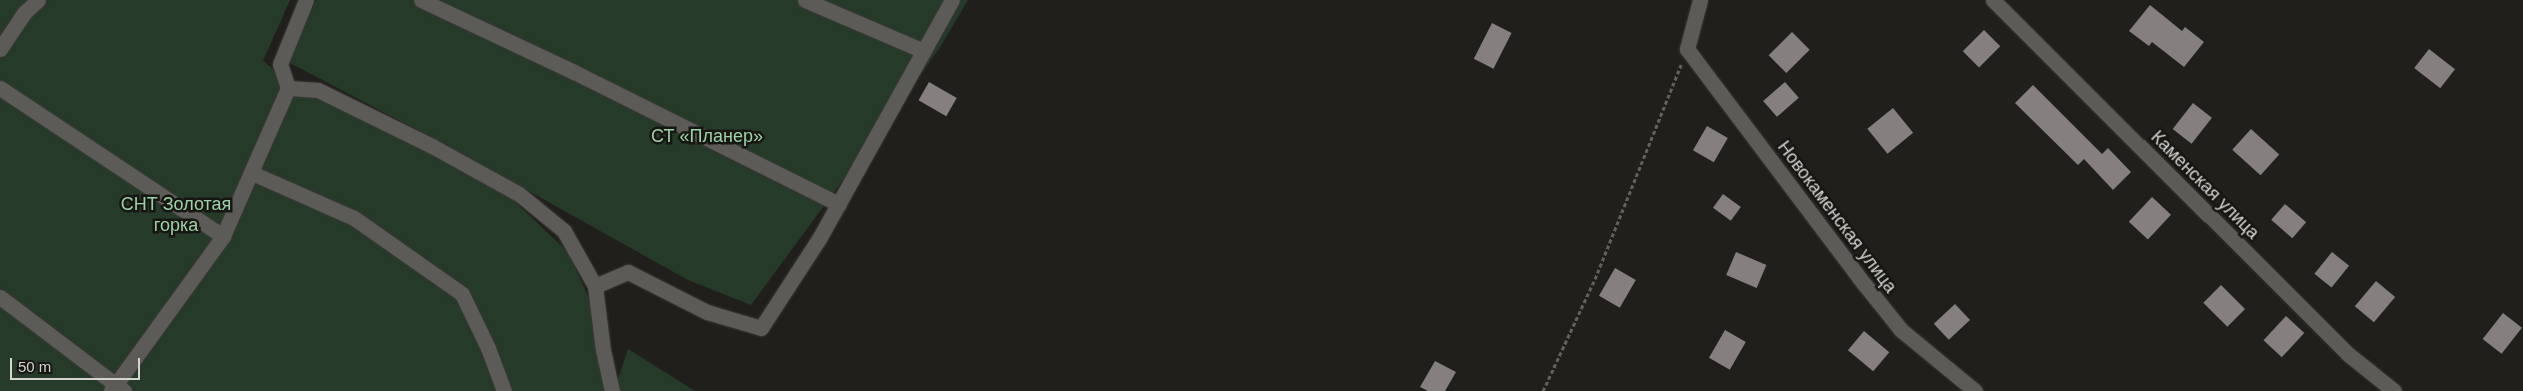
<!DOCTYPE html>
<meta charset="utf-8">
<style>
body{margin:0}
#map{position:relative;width:2523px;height:391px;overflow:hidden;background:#201f1c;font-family:Arial,sans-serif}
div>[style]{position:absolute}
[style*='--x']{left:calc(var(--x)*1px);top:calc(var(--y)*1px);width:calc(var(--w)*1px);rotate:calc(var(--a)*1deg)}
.green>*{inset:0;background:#263a2a}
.building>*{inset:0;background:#85807f;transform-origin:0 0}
.path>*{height:3px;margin-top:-1.5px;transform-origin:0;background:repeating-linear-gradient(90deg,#61605d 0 4px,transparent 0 6.5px)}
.roads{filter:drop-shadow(0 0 1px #3a3936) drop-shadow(0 0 1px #3a3936)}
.minor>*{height:15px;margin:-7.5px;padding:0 7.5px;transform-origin:7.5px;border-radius:7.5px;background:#5d5b58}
span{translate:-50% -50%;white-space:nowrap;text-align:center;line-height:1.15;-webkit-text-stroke:5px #171613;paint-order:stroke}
.park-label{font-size:18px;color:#9dd1a7}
.street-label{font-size:18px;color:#d3d3d0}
.scale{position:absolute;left:10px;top:358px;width:130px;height:22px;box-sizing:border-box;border:2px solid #d3d3d0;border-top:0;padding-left:6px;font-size:15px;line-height:18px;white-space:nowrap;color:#d3d3d0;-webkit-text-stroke:4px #171613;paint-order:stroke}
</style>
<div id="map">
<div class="green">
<i style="clip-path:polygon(0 0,290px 0,263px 61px,308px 95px,409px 139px,508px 195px,568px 252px,588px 296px,606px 391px,0 391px)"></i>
<i style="clip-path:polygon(316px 0,968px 0,939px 49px,751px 305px,688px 280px,446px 145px,288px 62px)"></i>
<i style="clip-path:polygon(628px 349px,695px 391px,617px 391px,616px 385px)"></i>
</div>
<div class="building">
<i style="clip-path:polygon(2150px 5px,2182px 31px,2185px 27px,2204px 42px,2184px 67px,2152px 42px,2149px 46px,2129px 31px)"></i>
<i style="left:1492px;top:23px;width:22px;height:40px;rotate:27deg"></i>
<i style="left:1984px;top:30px;width:23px;height:30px;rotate:45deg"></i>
<i style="left:1792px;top:32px;width:25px;height:33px;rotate:45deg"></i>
<i style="left:2429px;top:49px;width:33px;height:24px;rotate:38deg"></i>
<i style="left:929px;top:82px;width:32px;height:21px;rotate:30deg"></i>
<i style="left:1785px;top:82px;width:21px;height:29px;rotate:49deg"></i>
<i style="clip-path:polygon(2033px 85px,2102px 154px,2108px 148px,2131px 172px,2113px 190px,2084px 159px,2078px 165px,2015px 103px)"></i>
<i style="left:2193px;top:103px;width:24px;height:33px;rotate:38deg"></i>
<i style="left:1893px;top:108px;width:32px;height:33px;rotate:51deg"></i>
<i style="left:1707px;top:126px;width:24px;height:28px;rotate:30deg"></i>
<i style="left:2251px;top:129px;width:38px;height:28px;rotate:42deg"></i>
<i style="left:1723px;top:194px;width:22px;height:17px;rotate:36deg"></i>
<i style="left:2152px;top:197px;width:26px;height:34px;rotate:43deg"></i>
<i style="left:2285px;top:204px;width:28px;height:21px;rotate:41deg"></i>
<i style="left:1736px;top:252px;width:33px;height:25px;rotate:23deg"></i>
<i style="left:2332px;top:252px;width:22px;height:28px;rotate:39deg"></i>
<i style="left:1615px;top:268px;width:24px;height:32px;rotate:30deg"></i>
<i style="left:2376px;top:281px;width:25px;height:33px;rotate:40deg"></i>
<i style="left:2221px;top:285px;width:34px;height:25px;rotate:45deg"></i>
<i style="left:1955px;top:304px;width:22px;height:29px;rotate:47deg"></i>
<i style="left:2503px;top:313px;width:24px;height:33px;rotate:38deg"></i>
<i style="left:2286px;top:316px;width:25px;height:33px;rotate:43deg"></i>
<i style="left:1725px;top:330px;width:24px;height:32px;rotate:30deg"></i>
<i style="left:1864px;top:331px;width:33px;height:25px;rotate:40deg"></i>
<i style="clip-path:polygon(1435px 361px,1456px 372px,1445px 391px,1428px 391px,1420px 387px)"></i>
</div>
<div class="path">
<i style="--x:1543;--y:391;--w:123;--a:-65.1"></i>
<i style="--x:1595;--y:279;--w:231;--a:-68.1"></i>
</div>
<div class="roads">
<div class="minor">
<i style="--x:421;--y:0;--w:169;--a:25.2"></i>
<i style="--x:574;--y:72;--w:296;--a:26.5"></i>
<i style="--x:805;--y:0;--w:129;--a:23.2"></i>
<i style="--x:1700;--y:0;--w:51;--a:104.9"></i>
<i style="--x:1687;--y:49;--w:296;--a:53"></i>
<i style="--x:1865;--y:285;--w:58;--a:51.3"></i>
<i style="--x:1901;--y:330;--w:96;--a:39.5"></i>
<i style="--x:1993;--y:0;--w:501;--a:44.92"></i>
<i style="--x:2348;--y:354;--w:59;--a:38.8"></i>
<i style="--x:0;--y:49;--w:43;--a:-56.3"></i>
<i style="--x:24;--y:13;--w:19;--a:-43"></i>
<i style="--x:0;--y:88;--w:268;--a:33.6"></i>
<i style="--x:288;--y:88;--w:30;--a:4"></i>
<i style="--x:318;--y:90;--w:127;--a:26.2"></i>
<i style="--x:432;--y:146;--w:99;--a:28.9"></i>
<i style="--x:519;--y:194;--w:58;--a:39.4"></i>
<i style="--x:564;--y:231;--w:63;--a:60.6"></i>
<i style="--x:595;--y:286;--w:64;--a:82.9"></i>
<i style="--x:603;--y:350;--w:42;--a:77.6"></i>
<i style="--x:252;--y:173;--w:111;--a:23.8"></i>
<i style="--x:354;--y:218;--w:132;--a:35.1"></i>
<i style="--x:462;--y:294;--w:60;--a:64.3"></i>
<i style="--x:488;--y:348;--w:46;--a:69.6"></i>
<i style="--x:595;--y:286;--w:36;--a:-23"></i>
<i style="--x:628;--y:272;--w:89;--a:26.9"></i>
<i style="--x:707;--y:312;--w:56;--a:16.5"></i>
<i style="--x:761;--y:328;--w:108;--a:-57"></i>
<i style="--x:820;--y:237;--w:271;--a:-60.9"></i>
<i style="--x:0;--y:297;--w:156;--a:37.2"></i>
<i style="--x:111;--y:391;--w:191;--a:-54.1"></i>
<i style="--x:223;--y:236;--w:162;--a:-66.3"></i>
<i style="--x:288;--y:88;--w:25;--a:-108"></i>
<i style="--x:280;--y:64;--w:69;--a:-67.9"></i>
</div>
</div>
<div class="park-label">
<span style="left:707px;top:136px">СТ «Планер»</span>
<span style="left:176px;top:215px">СНТ Золотая<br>горка</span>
</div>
<div class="street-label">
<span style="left:2205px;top:185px;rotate:45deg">Каменская улица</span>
<span style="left:1837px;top:217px;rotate:53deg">Новокаменская улица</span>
</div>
<div class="scale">50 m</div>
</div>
